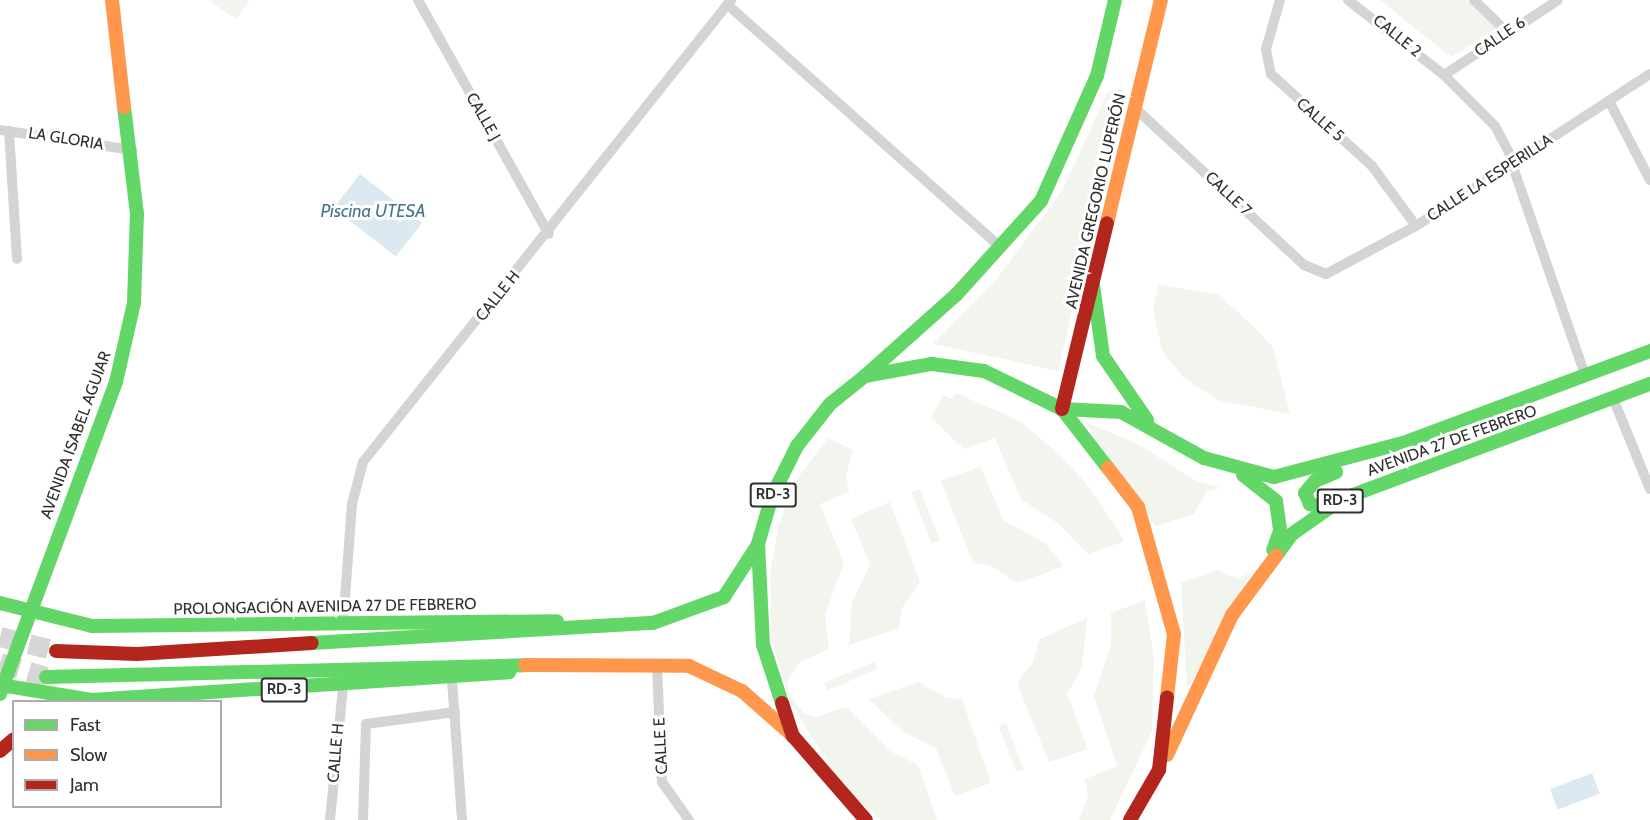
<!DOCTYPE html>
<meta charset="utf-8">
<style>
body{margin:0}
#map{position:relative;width:1650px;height:820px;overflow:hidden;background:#fff;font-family:Cabin,sans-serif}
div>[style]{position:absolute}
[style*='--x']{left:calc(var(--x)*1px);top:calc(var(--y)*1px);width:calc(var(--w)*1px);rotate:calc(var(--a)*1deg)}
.green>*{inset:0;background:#f2f5ed;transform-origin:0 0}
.water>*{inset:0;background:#dce9f0;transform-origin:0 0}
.highway-tunnel>*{height:20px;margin-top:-10px;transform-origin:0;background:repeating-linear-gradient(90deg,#d6d6d6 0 20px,transparent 0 30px)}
.street>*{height:10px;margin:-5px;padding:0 5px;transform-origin:5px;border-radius:5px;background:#d4d4d4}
.fast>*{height:14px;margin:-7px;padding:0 7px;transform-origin:7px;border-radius:7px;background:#63d668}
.slow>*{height:14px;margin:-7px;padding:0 7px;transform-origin:7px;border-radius:7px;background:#ff974d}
.jam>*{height:14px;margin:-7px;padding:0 7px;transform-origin:7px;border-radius:7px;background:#b3261e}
span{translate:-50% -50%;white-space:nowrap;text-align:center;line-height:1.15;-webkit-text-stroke:6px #fff;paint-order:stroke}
.shield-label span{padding:2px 4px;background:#fff;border:2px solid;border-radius:4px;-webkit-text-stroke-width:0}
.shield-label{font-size:15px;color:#303030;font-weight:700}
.street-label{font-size:16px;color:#303030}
.water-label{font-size:18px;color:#44758c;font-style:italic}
.legend{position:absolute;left:12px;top:700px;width:210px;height:108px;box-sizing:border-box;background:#fff;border:2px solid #acacac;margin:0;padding:8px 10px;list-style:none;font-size:18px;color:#303030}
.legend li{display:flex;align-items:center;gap:12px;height:30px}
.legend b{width:30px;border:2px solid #acacac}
</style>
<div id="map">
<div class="green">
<i style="clip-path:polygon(208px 0,250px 0,236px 19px)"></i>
<i style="clip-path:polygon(1380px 0,1467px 0,1500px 26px,1451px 57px)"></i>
<i style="clip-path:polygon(1124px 89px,1058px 371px,933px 344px,996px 280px,1062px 191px,1108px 91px)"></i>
<i style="clip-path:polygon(1159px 285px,1217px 294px,1250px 323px,1273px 347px,1290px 414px,1217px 400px,1182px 376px,1162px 350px,1153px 309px)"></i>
<i style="clip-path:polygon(956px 393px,1020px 421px,1060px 455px,1089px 487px,1125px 541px,1088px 554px,1059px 524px,1021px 499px,995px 438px,964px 449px,931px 418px,943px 395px,952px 399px)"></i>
<i style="clip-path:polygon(1085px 422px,1138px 444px,1194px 480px,1221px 488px,1206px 492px,1194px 514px,1155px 526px)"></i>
<i style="clip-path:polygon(828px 438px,853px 450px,846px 475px,849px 492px,820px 504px,844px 563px,825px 614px,829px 649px,800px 662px,787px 682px,788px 693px,804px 713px,816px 717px,846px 707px,890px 751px,918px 765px,937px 820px,881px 820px,844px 788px,791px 704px,771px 638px,770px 572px,779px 525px,793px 484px)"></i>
<i style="clip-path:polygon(981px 466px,1003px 520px,1045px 543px,1064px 566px,1018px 583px,989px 565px,973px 563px,941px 481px)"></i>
<i style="left:920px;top:489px;width:55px;height:9px;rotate:69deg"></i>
<i style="clip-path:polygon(890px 502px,920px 582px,902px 608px,899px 628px,849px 645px,852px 602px,870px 565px,851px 519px)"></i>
<i style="clip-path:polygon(1217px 570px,1238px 579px,1252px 572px,1187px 690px,1181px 583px)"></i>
<i style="clip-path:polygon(1145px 600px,1154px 659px,1152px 731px,1110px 820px,1079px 820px,1088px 796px,1085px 779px,1117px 766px,1094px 696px,1111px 645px,1111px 613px)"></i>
<i style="clip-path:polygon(1087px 618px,1082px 668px,1067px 694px,1088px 749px,1049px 762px,1017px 683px,1032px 664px,1040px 639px)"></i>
<i style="left:874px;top:662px;width:8px;height:54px;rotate:67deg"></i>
<i style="clip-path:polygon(919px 682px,946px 698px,962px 699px,991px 783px,955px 796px,936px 748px,903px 732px,869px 699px)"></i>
<i style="left:1006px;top:723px;width:50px;height:8px;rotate:69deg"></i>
</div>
<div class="water">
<i style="left:360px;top:174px;width:79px;height:43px;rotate:38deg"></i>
<i style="left:1592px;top:773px;width:22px;height:45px;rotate:69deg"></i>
</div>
<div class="highway-tunnel">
<i style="--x:0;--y:637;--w:58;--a:14"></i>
<i style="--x:0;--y:663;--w:48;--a:16.9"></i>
</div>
<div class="street">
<i style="--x:418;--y:0;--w:268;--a:60.8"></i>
<i style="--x:1280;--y:0;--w:51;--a:105.9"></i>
<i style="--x:1266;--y:49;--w:25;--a:79"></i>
<i style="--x:1271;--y:74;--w:137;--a:42.3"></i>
<i style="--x:1372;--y:166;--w:74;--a:53.7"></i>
<i style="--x:1348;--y:0;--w:122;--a:38"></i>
<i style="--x:1444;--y:75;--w:72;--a:45"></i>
<i style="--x:1495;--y:126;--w:41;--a:62.2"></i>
<i style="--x:1474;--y:0;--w:45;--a:44.1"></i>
<i style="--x:729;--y:6;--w:361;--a:41.6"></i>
<i style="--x:1444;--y:75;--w:136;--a:-33.3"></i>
<i style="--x:1609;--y:101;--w:89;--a:62.6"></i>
<i style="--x:1134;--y:107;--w:232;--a:42.9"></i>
<i style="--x:1304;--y:265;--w:24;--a:22"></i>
<i style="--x:1326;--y:274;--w:102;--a:-28.1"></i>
<i style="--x:1416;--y:226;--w:279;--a:-33"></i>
<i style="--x:0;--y:130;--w:134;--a:8.6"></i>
<i style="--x:9;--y:131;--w:128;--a:86.4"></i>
<i style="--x:1512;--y:164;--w:223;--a:70.9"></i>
<i style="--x:1613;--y:398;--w:98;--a:67.9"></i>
<i style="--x:343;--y:624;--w:120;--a:-85.7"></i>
<i style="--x:352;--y:504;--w:43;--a:-75.3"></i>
<i style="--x:363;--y:462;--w:591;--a:-51.46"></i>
<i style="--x:657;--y:665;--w:117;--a:87.6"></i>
<i style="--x:662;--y:782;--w:47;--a:54.6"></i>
<i style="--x:452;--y:680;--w:140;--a:85.9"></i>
<i style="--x:330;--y:820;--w:134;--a:-84.4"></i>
<i style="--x:363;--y:820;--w:96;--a:-88.2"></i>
<i style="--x:366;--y:724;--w:90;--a:-7.7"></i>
</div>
<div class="fast">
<i style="--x:1093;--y:285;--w:72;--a:82"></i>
<i style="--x:1103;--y:356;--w:78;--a:55.5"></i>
<i style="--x:865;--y:376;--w:122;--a:-41.7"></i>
<i style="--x:956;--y:295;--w:127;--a:-47.9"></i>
<i style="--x:1041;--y:201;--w:137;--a:-65.9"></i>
<i style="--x:1097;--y:76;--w:78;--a:-76.7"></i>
<i style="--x:1062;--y:409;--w:59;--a:2.9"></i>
<i style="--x:1121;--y:412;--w:95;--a:29"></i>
<i style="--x:1204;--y:458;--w:73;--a:15.2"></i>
<i style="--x:1274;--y:477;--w:133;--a:-14.8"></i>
<i style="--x:1403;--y:443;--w:264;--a:-20.4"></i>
<i style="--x:1243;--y:475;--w:42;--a:38.2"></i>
<i style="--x:1276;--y:501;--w:30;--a:82"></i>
<i style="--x:1280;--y:531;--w:20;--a:110"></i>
<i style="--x:1327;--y:509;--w:18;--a:-164"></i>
<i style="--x:1310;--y:504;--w:12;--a:-114"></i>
<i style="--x:1305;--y:493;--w:16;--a:-50"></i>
<i style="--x:1315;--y:481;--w:23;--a:-23"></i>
<i style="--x:1276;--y:556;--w:27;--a:-54"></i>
<i style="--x:1292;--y:534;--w:61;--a:-35"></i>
<i style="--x:1342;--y:499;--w:329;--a:-20.5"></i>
<i style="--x:0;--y:603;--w:95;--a:14"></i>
<i style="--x:92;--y:626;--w:465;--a:-0.6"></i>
<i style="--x:312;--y:643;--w:342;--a:-3.4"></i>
<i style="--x:653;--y:623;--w:76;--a:-20.1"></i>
<i style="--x:724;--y:597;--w:61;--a:-57.1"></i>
<i style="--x:46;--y:677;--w:479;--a:-1.4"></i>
<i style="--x:0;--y:685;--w:93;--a:9.3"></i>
<i style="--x:92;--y:700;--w:418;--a:-3.8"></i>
<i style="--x:0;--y:694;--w:333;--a:-69.6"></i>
<i style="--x:116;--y:382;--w:81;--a:-77.2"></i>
<i style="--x:134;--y:303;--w:89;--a:-88.1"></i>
<i style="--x:137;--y:214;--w:108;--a:-96.9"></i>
<i style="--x:782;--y:703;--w:61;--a:-108.1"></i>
<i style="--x:763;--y:645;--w:101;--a:-92.8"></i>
<i style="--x:758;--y:544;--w:50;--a:-73.7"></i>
<i style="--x:772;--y:496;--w:56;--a:-63.4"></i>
<i style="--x:797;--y:446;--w:53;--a:-51.8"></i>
<i style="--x:830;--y:404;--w:45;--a:-38.7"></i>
<i style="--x:865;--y:376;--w:68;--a:-10.2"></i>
<i style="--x:932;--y:364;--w:52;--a:7.7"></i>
<i style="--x:984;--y:371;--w:87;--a:26"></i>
<i style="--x:1062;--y:409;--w:75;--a:52.1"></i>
</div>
<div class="slow">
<i style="--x:112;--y:0;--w:108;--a:83.6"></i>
<i style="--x:1107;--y:223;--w:229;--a:-76.4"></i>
<i style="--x:1108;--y:468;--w:49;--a:52.4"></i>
<i style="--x:1138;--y:507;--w:132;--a:74.2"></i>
<i style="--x:1174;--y:634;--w:63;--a:96.3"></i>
<i style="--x:525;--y:665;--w:164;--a:0.3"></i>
<i style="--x:689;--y:666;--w:59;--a:25.3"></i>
<i style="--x:742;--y:691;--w:65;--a:41.3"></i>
<i style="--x:1167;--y:755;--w:154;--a:-65.1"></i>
<i style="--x:1232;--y:615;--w:74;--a:-53.3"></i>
</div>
<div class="jam">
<i style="--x:1062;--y:409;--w:191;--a:-76.4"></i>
<i style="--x:56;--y:651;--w:81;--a:2.1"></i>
<i style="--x:137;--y:654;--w:175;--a:-3.6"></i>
<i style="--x:782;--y:703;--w:35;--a:72"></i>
<i style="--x:793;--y:736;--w:111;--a:49"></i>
<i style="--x:0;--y:751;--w:18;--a:-41"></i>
<i style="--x:1130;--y:820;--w:58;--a:-59.9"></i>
<i style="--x:1159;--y:770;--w:73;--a:-83.7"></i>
</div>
<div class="shield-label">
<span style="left:773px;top:495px">RD-3</span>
<span style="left:1340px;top:501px">RD-3</span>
<span style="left:284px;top:690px">RD-3</span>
</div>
<div class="street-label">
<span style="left:1397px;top:36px;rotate:39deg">CALLE 2</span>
<span style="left:1500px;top:37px;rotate:-34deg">CALLE 6</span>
<span style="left:483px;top:117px;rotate:60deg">CALLE J</span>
<span style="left:1320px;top:120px;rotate:41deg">CALLE 5</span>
<span style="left:66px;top:139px;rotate:9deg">LA GLORIA</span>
<span style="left:1490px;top:178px;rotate:-33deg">CALLE LA ESPERILLA</span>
<span style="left:1228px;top:194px;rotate:43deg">CALLE 7</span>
<span style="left:1096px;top:201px;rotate:-77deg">AVENIDA GREGORIO LUPERÓN</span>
<span style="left:498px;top:296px;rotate:-51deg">CALLE H</span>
<span style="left:76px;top:435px;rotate:-70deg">AVENIDA ISABEL AGUIAR</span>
<span style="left:1452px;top:441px;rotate:-20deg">AVENIDA 27 DE FEBRERO</span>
<span style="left:325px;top:607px;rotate:-1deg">PROLONGACIÓN AVENIDA 27 DE FEBRERO</span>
<span style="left:661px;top:746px;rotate:-93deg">CALLE E</span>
<span style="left:336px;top:753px;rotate:-85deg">CALLE H</span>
</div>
<div class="water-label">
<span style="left:373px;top:211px">Piscina UTESA</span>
</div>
<ul class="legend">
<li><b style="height:8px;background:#63d668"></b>Fast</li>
<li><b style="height:8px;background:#ff974d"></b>Slow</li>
<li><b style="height:8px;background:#b3261e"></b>Jam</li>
</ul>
</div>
